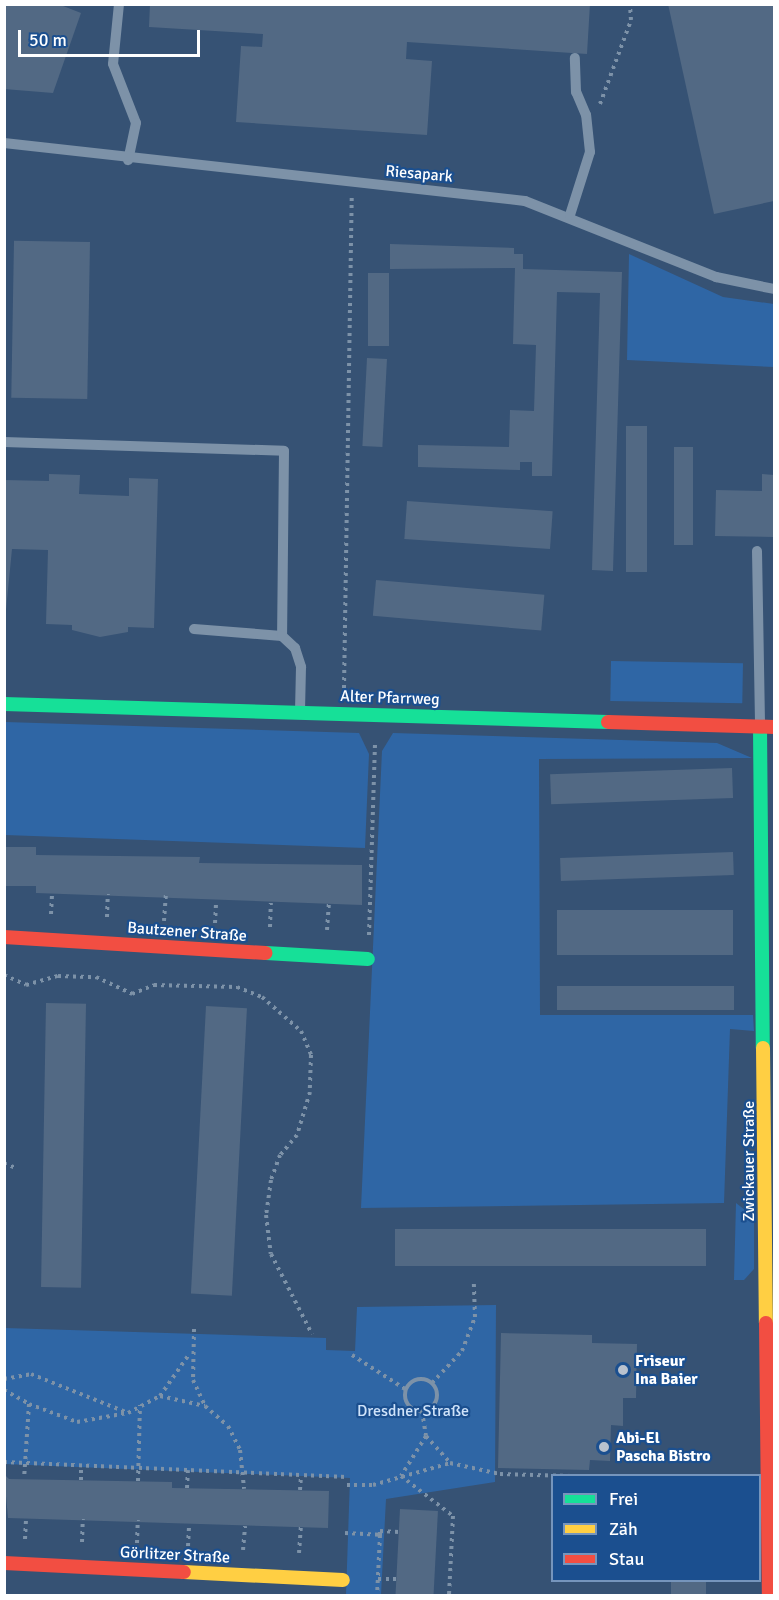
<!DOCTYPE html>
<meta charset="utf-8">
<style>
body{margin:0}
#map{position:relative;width:779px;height:1600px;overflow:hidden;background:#365274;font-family:Signika,sans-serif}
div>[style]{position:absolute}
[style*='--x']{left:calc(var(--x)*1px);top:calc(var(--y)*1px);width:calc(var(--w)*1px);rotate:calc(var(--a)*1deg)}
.green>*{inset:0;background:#2f66a5;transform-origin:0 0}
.building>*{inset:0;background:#526984;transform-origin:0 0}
.path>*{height:4px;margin-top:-2px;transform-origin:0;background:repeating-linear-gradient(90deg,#7d92a8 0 3px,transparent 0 7.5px)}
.path>.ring{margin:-2px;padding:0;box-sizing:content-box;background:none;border:4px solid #7d92a8;border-radius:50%}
.lane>*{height:10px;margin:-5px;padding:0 5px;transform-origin:5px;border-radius:5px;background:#7d92a8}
.fast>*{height:14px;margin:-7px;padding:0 7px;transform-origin:7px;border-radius:7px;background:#16e098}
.slow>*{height:14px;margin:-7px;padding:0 7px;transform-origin:7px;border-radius:7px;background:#ffcf43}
.jam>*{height:14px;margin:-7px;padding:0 7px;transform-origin:7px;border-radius:7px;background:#f24e42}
.dots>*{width:16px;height:16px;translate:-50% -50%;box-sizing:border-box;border:3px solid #1b4f8f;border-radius:50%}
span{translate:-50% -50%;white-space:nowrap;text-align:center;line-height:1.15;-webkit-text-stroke:4.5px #1b4f8f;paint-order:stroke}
.street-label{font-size:16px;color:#fff}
.poi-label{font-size:16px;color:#fff;font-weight:700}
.left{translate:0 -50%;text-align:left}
.park-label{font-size:16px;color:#cfe3fa}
.frame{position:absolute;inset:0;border:6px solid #fff;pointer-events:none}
.legend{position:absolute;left:551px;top:1474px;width:210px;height:108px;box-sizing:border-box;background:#1b4f8f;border:2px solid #7695bc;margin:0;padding:8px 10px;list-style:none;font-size:18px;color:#fff}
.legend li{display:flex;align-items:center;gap:12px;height:30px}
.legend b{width:30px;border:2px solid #7695bc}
.scale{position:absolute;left:18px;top:30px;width:182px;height:27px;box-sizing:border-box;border:3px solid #fff;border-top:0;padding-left:8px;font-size:18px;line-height:21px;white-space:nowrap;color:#fff;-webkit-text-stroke:4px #1b4f8f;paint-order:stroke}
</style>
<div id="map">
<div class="green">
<i style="clip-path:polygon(629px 254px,723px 297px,774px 304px,774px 367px,627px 360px)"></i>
<i style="left:611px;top:661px;width:132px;height:40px;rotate:1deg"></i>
<i style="clip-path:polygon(5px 722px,359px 733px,369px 754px,365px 848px,5px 835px)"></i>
<i style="clip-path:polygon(393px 733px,717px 743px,752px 758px,539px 759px,540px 1015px,753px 1015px,754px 1031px,730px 1029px,724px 1203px,361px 1208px,382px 751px)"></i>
<i style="clip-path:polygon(736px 1203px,754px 1217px,754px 1269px,744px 1280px,734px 1280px)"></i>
<i style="clip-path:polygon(496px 1305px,495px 1482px,386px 1499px,381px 1595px,346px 1595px,350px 1478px,5px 1464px,5px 1328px,326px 1338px,326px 1350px,355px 1351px,357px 1307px)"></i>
</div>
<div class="building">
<i style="clip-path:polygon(4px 4px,58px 4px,81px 13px,53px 93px,4px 89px)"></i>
<i style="clip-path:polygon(150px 4px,590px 4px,587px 54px,407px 42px,406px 59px,432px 61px,427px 135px,236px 122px,241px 46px,262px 47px,263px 34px,149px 27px)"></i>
<i style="clip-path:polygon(668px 4px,774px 4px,774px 201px,714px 214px)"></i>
<i style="left:90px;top:242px;width:157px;height:76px;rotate:91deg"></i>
<i style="clip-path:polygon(390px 244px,514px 248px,514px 254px,523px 254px,523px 269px,622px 272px,613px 571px,592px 570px,600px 293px,557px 292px,552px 476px,532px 476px,532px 462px,520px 462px,520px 470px,418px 467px,418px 445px,509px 447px,510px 410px,534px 411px,536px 345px,513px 344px,515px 268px,390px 269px)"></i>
<i style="left:368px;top:273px;width:21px;height:73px"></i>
<i style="left:367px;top:358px;width:20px;height:88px;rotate:3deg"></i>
<i style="left:626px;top:426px;width:21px;height:146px"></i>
<i style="left:674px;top:447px;width:19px;height:98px"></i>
<i style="clip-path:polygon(49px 474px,80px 475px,79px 494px,129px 496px,129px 478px,158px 479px,154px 628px,128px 627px,128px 632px,100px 637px,72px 630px,72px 625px,46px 624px,48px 550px,12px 549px,4px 630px,4px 480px,49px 481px)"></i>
<i style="clip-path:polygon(762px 474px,774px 475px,774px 537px,715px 536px,716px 490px,762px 491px)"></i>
<i style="left:407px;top:501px;width:146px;height:38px;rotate:4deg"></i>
<i style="left:376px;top:580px;width:169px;height:36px;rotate:5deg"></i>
<i style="left:732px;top:768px;width:30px;height:182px;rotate:88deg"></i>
<i style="clip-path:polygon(4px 847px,36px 847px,36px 855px,200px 857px,199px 863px,362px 865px,362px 905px,36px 893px,36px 886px,4px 886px)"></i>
<i style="left:733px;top:852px;width:23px;height:173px;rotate:88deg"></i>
<i style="left:733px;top:910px;width:45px;height:176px;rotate:90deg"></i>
<i style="left:734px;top:986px;width:24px;height:177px;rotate:90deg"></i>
<i style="left:46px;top:1003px;width:40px;height:284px;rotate:1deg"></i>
<i style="left:206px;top:1006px;width:41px;height:288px;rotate:3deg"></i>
<i style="left:395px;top:1229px;width:311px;height:37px"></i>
<i style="clip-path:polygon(501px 1333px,592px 1335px,592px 1343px,637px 1344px,636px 1398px,623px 1398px,623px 1426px,611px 1425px,610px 1461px,590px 1460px,589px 1470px,498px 1468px)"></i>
<i style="clip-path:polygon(4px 1474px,9px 1479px,172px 1482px,172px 1488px,329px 1491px,328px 1528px,8px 1518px)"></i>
<i style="left:400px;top:1509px;width:38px;height:87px;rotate:3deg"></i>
<i style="left:671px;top:1580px;width:35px;height:16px"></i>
</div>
<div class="path">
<i style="--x:600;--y:104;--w:90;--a:-69.7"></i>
<i style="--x:631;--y:20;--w:16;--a:-94"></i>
<i style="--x:344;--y:688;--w:491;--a:-89.1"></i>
<i style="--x:51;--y:914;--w:21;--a:-87"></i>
<i style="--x:107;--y:917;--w:23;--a:-88"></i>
<i style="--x:164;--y:921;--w:26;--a:-86"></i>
<i style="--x:215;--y:923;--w:20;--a:-87"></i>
<i style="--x:270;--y:927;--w:24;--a:-88"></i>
<i style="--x:327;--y:930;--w:26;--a:-86"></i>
<i style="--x:369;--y:935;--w:194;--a:-88.2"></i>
<i style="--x:4;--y:975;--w:24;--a:24"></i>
<i style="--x:26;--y:985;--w:33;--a:-16"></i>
<i style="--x:58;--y:976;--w:38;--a:2"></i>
<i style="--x:96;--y:977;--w:40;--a:25"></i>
<i style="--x:132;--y:994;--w:24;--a:-22"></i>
<i style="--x:154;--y:985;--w:83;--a:1.4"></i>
<i style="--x:237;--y:987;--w:27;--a:22"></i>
<i style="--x:262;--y:997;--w:52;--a:41.1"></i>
<i style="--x:301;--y:1031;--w:26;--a:67"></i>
<i style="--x:311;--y:1055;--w:37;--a:92"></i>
<i style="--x:310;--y:1092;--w:45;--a:106.8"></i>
<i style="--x:297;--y:1135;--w:26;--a:130"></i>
<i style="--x:280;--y:1155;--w:27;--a:110"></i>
<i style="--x:271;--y:1180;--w:35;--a:98"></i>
<i style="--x:266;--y:1215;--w:39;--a:83"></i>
<i style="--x:271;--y:1254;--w:90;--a:62.9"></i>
<i style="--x:4;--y:1163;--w:13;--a:23"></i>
<i style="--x:194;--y:1329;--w:51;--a:91.1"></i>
<i style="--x:193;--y:1380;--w:29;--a:65"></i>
<i style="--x:205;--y:1406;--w:30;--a:41"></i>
<i style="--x:228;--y:1426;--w:27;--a:63"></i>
<i style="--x:240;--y:1450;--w:39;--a:84"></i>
<i style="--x:352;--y:1355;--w:63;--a:32.7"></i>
<i class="ring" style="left:405px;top:1379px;width:28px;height:28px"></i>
<i style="--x:4;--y:1379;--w:27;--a:-10"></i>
<i style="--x:31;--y:1374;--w:105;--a:21.9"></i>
<i style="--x:128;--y:1413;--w:36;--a:-28"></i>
<i style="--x:160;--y:1396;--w:46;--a:12.5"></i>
<i style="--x:432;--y:1383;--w:44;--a:-46.8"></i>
<i style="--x:462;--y:1351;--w:36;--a:-69"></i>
<i style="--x:475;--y:1317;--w:33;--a:-92"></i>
<i style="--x:4;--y:1390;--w:29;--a:29"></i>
<i style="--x:29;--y:1404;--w:75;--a:93.8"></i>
<i style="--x:160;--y:1396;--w:52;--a:-55.1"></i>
<i style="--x:29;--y:1404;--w:51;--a:20.6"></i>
<i style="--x:77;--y:1422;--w:51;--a:-10.2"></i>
<i style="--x:422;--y:1411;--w:25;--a:81"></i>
<i style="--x:426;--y:1436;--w:36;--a:48"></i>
<i style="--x:426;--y:1436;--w:47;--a:122"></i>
<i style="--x:401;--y:1476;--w:66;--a:37.6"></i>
<i style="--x:453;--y:1516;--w:80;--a:92.9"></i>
<i style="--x:4;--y:1462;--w:343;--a:2.5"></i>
<i style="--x:81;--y:1480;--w:15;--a:-90"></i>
<i style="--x:138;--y:1481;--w:76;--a:-88.5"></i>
<i style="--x:347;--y:1485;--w:26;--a:0"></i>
<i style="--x:373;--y:1485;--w:80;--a:-15.9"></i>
<i style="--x:450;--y:1463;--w:51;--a:12.4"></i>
<i style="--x:500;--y:1474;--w:71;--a:1.6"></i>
<i style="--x:187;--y:1488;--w:18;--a:-87"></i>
<i style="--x:300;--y:1490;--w:15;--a:-86"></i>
<i style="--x:345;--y:1533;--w:35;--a:3"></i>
<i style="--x:380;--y:1535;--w:61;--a:92.8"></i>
<i style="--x:380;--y:1535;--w:4;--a:-90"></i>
<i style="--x:380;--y:1531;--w:19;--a:3"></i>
<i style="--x:25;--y:1539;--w:21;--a:-87"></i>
<i style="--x:82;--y:1542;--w:23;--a:-88"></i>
<i style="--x:137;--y:1543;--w:23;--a:-88"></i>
<i style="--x:188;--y:1546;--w:21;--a:-87"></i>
<i style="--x:243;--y:1550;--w:24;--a:-85"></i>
<i style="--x:299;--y:1553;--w:26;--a:-86"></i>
<i style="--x:378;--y:1579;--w:19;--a:0"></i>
</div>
<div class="lane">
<i style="--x:119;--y:4;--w:60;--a:95.7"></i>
<i style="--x:113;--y:64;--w:63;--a:68.7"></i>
<i style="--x:136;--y:123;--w:38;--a:102"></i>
<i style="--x:4;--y:143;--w:524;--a:6.35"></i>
<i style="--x:525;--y:201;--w:206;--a:21.7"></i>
<i style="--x:716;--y:277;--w:59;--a:11.7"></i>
<i style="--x:570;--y:215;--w:66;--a:-72.4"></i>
<i style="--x:590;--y:152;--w:37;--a:-96"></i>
<i style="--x:586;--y:115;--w:25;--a:-113"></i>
<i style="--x:576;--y:92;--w:34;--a:-92"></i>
<i style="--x:4;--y:442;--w:280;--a:1.8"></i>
<i style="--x:284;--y:451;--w:185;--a:90.6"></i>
<i style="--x:757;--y:551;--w:173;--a:89"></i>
<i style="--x:194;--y:629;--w:88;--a:4.5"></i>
<i style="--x:282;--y:636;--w:18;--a:43"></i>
<i style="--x:295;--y:648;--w:20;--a:72"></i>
<i style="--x:301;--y:667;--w:44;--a:91.3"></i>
</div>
<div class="fast">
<i style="--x:4;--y:704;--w:604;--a:1.71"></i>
<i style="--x:760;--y:727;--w:321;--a:89.5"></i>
<i style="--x:266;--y:953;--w:102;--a:3.4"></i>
</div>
<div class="slow">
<i style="--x:763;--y:1048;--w:275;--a:89.4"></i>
<i style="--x:184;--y:1572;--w:159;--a:2.9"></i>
</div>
<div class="jam">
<i style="--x:608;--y:722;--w:166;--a:1.7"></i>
<i style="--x:4;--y:937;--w:262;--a:3.5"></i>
<i style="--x:766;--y:1323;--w:273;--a:89.4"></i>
<i style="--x:4;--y:1563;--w:180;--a:2.9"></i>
</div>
<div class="dots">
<i style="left:623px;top:1370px;background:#b9c2ce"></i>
<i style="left:604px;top:1447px;background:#b9c2ce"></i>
</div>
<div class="street-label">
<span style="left:419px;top:174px;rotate:5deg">Riesapark</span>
<span style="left:390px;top:698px;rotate:2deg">Alter Pfarrweg</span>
<span style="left:187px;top:932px;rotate:4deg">Bautzener Straße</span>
<span style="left:749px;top:1161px;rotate:-90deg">Zwickauer Straße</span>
<span style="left:175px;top:1555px;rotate:3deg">Görlitzer Straße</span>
</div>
<div class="poi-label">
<span class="left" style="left:635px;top:1370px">Friseur<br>Ina Baier</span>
<span class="left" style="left:616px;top:1447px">Abi-El<br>Pascha Bistro</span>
</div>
<div class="park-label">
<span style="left:413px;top:1411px">Dresdner Straße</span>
</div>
<div class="frame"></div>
<ul class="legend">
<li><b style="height:8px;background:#16e098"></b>Frei</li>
<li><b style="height:8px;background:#ffcf43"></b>Zäh</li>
<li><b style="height:8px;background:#f24e42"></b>Stau</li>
</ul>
<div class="scale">50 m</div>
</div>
